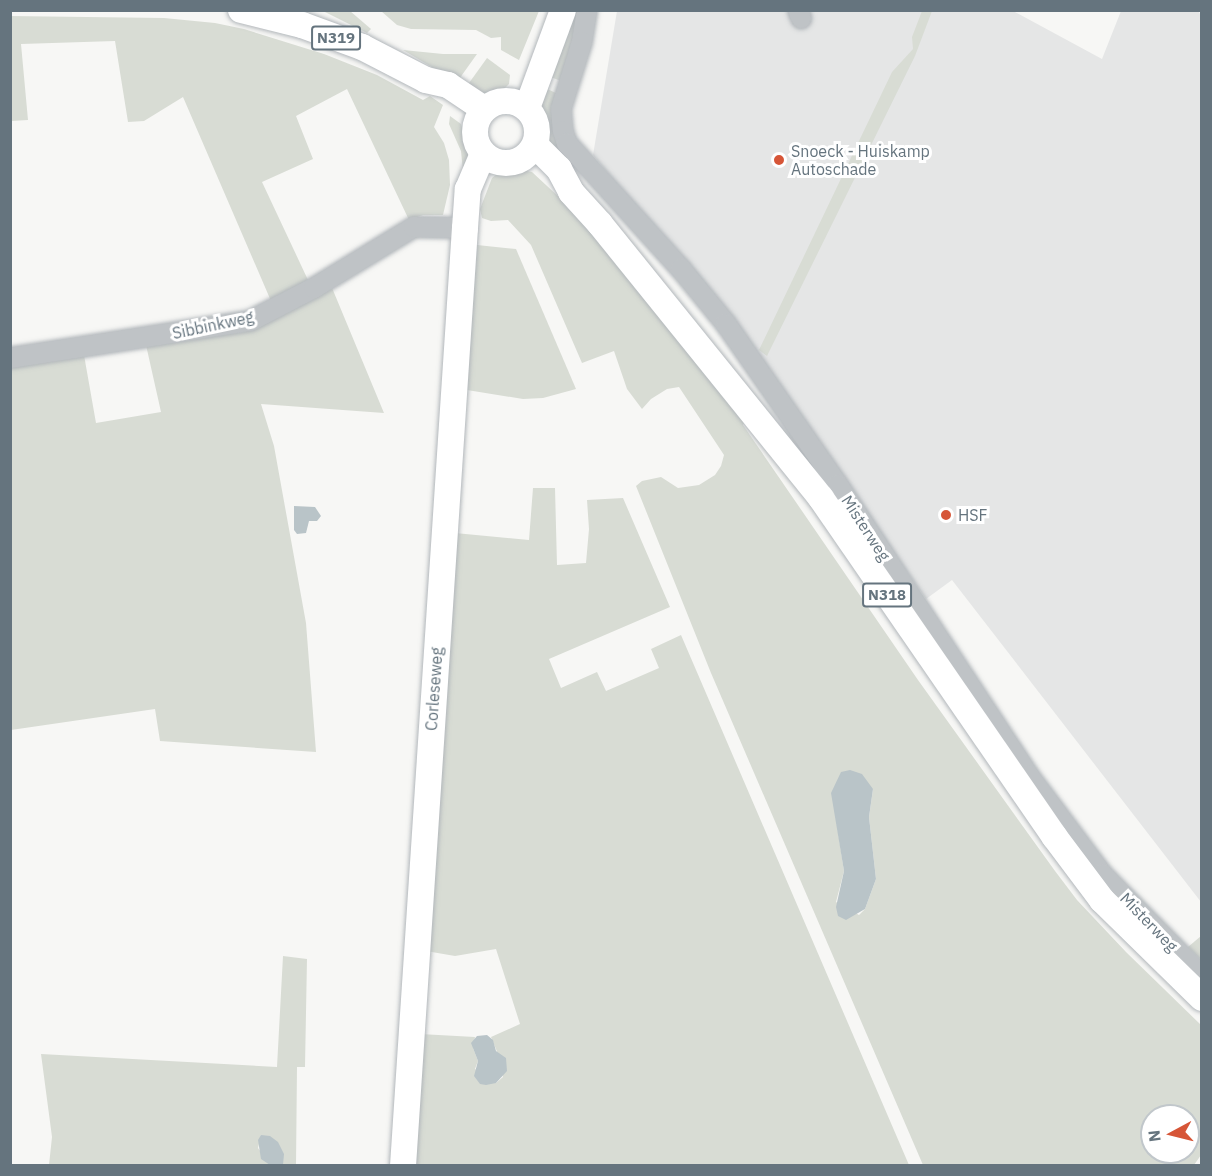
<!DOCTYPE html>
<style>
body{margin:0}
#map{position:relative;width:1212px;height:1176px;overflow:hidden;background:#f7f7f5;font-family:"IBM Plex Sans",sans-serif}
div>[style]{position:absolute}
[style*='--x']{left:calc(var(--x)*1px);top:calc(var(--y)*1px);width:calc(var(--w)*1px);rotate:calc(var(--a)*1deg)}
.built>*{inset:0;background:#e5e6e6}
.green>*{inset:0;background:#d8dcd4}
.water>*{inset:0;background:#b9c4c8}
.roads{filter:drop-shadow(0 0 2px #b2b7bb) drop-shadow(0 0 2px #b2b7bb)}
.minor>*{height:20px;margin:-10px;padding:0 10px;transform-origin:10px;border-radius:10px;background:#bfc3c6}
.major>*{height:26px;margin:-13px;padding:0 13px;transform-origin:13px;border-radius:13px;background:#fff}
.major>.ring{margin:-13px;padding:0;box-sizing:content-box;background:none;border:26px solid #fff;border-radius:50%}
.dots>*{width:16px;height:16px;translate:-50% -50%;box-sizing:border-box;border:3px solid #fff;border-radius:50%}
span{translate:-50% -50%;white-space:nowrap;text-align:center;line-height:1.15;-webkit-text-stroke:6px #fff;paint-order:stroke}
.shield-label span{padding:2px 4px;background:#fff;border:2px solid;border-radius:4px;-webkit-text-stroke-width:0}
.shield-label{font-size:15px;color:#65747e;font-weight:700}
.poi-label{font-size:16px;color:#65747e}
.left{translate:0 -50%;text-align:left}
.street-label{font-size:16px;color:#65747e}
.frame{position:absolute;inset:0;border:12px solid #65747e;pointer-events:none}
.north{position:absolute;left:1140px;top:1104px;width:60px;height:60px;box-sizing:border-box;background:#fff;border:2px solid #c1c7cb;border-radius:50%;rotate:263deg;font-size:16px;font-weight:700;line-height:24px;text-align:center;color:#65747e}
.north::after{content:'';display:block;margin:auto;width:21px;height:27px;background:#d65537;clip-path:polygon(50% 0,100% 100%,50% 72%,0 100%)}
</style>
<div id="map">
<div class="built">
<i style="clip-path:polygon(617px 11px,1013px 11px,1102px 59px,1121px 11px,1198px 11px,1201px 15px,1201px 902px,952px 580px,926px 599px,761px 359px,593px 155px)"></i>
</div>
<div class="green">
<i style="clip-path:polygon(323px 11px,350px 11px,371px 29px,367px 33px)"></i>
<i style="clip-path:polygon(381px 11px,539px 11px,519px 60px,501px 50px,501px 37px,491px 38px,476px 30px,411px 29px,397px 25px)"></i>
<i style="clip-path:polygon(571px 11px,580px 11px,561px 81px,548px 76px)"></i>
<i style="clip-path:polygon(922px 11px,932px 11px,915px 56px,767px 356px,759px 350px,892px 72px,913px 49px,912px 37px)"></i>
<i style="clip-path:polygon(10px 16px,164px 18px,215px 23px,244px 29px,324px 54px,377px 75px,423px 100px,430px 96px,443px 105px,434px 127px,444px 143px,449px 160px,450px 185px,443px 215px,423px 215px,409px 220px,347px 89px,296px 116px,313px 159px,262px 182px,308px 280px,271px 301px,183px 97px,144px 121px,128px 122px,115px 41px,21px 44px,28px 120px,11px 121px)"></i>
<i style="clip-path:polygon(403px 50px,443px 54px,477px 54px,457px 82px)"></i>
<i style="clip-path:polygon(487px 58px,510px 75px,509px 84px,503px 90px,485px 95px,464px 90px)"></i>
<i style="clip-path:polygon(545px 88px,558px 94px,555px 127px,558px 148px,567px 162px,544px 140px,544px 127px,538px 112px)"></i>
<i style="clip-path:polygon(450px 116px,461px 124px,469px 153px,460px 191px,463px 171px,461px 151px,449px 124px)"></i>
<i style="clip-path:polygon(evenodd,516px 169px,532px 172px,575px 212px,747px 416px,743px 425px,918px 680px,1055px 871px,1077px 900px,1126px 952px,1201px 1025px,1201px 1155px,1194px 1165px,923px 1165px,711px 673px,636px 486px,642px 481px,661px 477px,678px 488px,699px 485px,715px 475px,721px 466px,724px 455px,679px 387px,667px 389px,651px 399px,642px 409px,627px 389px,614px 351px,582px 363px,531px 245px,508px 220px,491px 221px,482px 218px,480px 209px,492px 178px,502px 170px,516px 169px,873px 789px,869px 817px,876px 879px,865px 909px,859px 915px,836px 902px,844px 871px,832px 793px,873px 789px,516px 169px,1152px 1116px,1188px 1116px,1188px 1152px,1152px 1152px,1152px 1116px)"></i>
<i style="clip-path:polygon(477px 245px,516px 249px,576px 389px,543px 398px,523px 399px,467px 390px)"></i>
<i style="clip-path:polygon(330px 283px,384px 413px,261px 404px,274px 446px,306px 623px,316px 752px,160px 741px,155px 709px,11px 730px,11px 367px,84px 355px,96px 423px,161px 412px,146px 345px,244px 332px)"></i>
<i style="clip-path:polygon(533px 488px,555px 488px,557px 565px,586px 563px,589px 529px,587px 500px,623px 498px,670px 607px,549px 659px,561px 688px,597px 672px,606px 691px,659px 668px,651px 649px,681px 635px,909px 1165px,412px 1166px,420px 1034px,475px 1037px,473px 1048px,478px 1061px,475px 1069px,496px 1083px,503px 1077px,498px 1054px,491px 1037px,520px 1024px,496px 949px,455px 956px,426px 951px,455px 533px,529px 540px)"></i>
<i style="clip-path:polygon(1201px 936px,1201px 960px,1188px 947px)"></i>
<i style="clip-path:polygon(283px 956px,307px 959px,305px 1067px,297px 1067px,296px 1165px,282px 1165px,261px 1135px,258px 1148px,270px 1165px,49px 1165px,52px 1137px,41px 1054px,277px 1067px)"></i>
</div>
<div class="water">
<i style="clip-path:polygon(294px 506px,315px 507px,321px 516px,317px 521px,309px 521px,306px 533px,297px 534px,294px 530px)"></i>
<i style="clip-path:polygon(850px 770px,862px 774px,873px 789px,869px 817px,876px 879px,865px 909px,846px 920px,838px 916px,836px 907px,844px 871px,831px 793px,841px 772px)"></i>
<i style="clip-path:polygon(487px 1035px,493px 1040px,496px 1051px,506px 1058px,507px 1071px,496px 1083px,486px 1085px,480px 1084px,474px 1076px,478px 1061px,471px 1043px,477px 1036px)"></i>
<i style="clip-path:polygon(261px 1135px,270px 1136px,278px 1142px,284px 1154px,283px 1165px,270px 1165px,261px 1159px,258px 1140px)"></i>
</div>
<div class="roads">
<div class="minor">
<i style="--x:587;--y:10;--w:32;--a:99"></i>
<i style="--x:582;--y:42;--w:70;--a:107.4"></i>
<i style="--x:561;--y:109;--w:22;--a:85"></i>
<i style="--x:563;--y:131;--w:13;--a:72"></i>
<i style="--x:567;--y:143;--w:170;--a:47.9"></i>
<i style="--x:681;--y:269;--w:71;--a:50.7"></i>
<i style="--x:726;--y:324;--w:196;--a:55.2"></i>
<i style="--x:838;--y:485;--w:348;--a:56.7"></i>
<i style="--x:1029;--y:776;--w:122;--a:53.3"></i>
<i style="--x:1102;--y:874;--w:143;--a:45.6"></i>
<i style="--x:798;--y:10;--w:9;--a:69"></i>
<i style="--x:10;--y:358;--w:243;--a:-8.8"></i>
<i style="--x:250;--y:321;--w:72;--a:-27.3"></i>
<i style="--x:314;--y:288;--w:117;--a:-31.4"></i>
<i style="--x:414;--y:227;--w:51;--a:1.1"></i>
</div>
<div class="major">
<i style="--x:241;--y:10;--w:63;--a:13.8"></i>
<i style="--x:302;--y:25;--w:64;--a:20.1"></i>
<i style="--x:362;--y:47;--w:72;--a:27.3"></i>
<i style="--x:426;--y:80;--w:23;--a:13"></i>
<i style="--x:448;--y:85;--w:43;--a:33.7"></i>
<i class="ring" style="left:475px;top:101px;width:36px;height:36px"></i>
<i style="--x:527;--y:108;--w:104;--a:-69.8"></i>
<i style="--x:535;--y:145;--w:34;--a:45"></i>
<i style="--x:559;--y:169;--w:26;--a:62"></i>
<i style="--x:571;--y:192;--w:43;--a:47.8"></i>
<i style="--x:600;--y:224;--w:352;--a:51.1"></i>
<i style="--x:821;--y:498;--w:411;--a:55.4"></i>
<i style="--x:1054;--y:836;--w:80;--a:53.1"></i>
<i style="--x:1102;--y:900;--w:140;--a:44.4"></i>
<i style="--x:403;--y:1166;--w:940;--a:-86.22"></i>
<i style="--x:465;--y:228;--w:39;--a:-86"></i>
<i style="--x:468;--y:189;--w:38;--a:-67"></i>
</div>
</div>
<div class="dots">
<i style="left:779px;top:160px;background:#d65537"></i>
<i style="left:946px;top:515px;background:#d65537"></i>
</div>
<div class="shield-label">
<span style="left:336px;top:38px">N319</span>
<span style="left:887px;top:595px">N318</span>
</div>
<div class="poi-label">
<span class="left" style="left:791px;top:160px">Snoeck - Huiskamp<br>Autoschade</span>
<span class="left" style="left:958px;top:515px">HSF</span>
</div>
<div class="street-label">
<span style="left:213px;top:325px;rotate:-12deg">Sibbinkweg</span>
<span style="left:866px;top:528px;rotate:57deg">Misterweg</span>
<span style="left:434px;top:689px;rotate:-86deg">Corleseweg</span>
<span style="left:1149px;top:922px;rotate:46deg">Misterweg</span>
</div>
<div class="frame"></div>
<div class="north">N</div>
</div>
